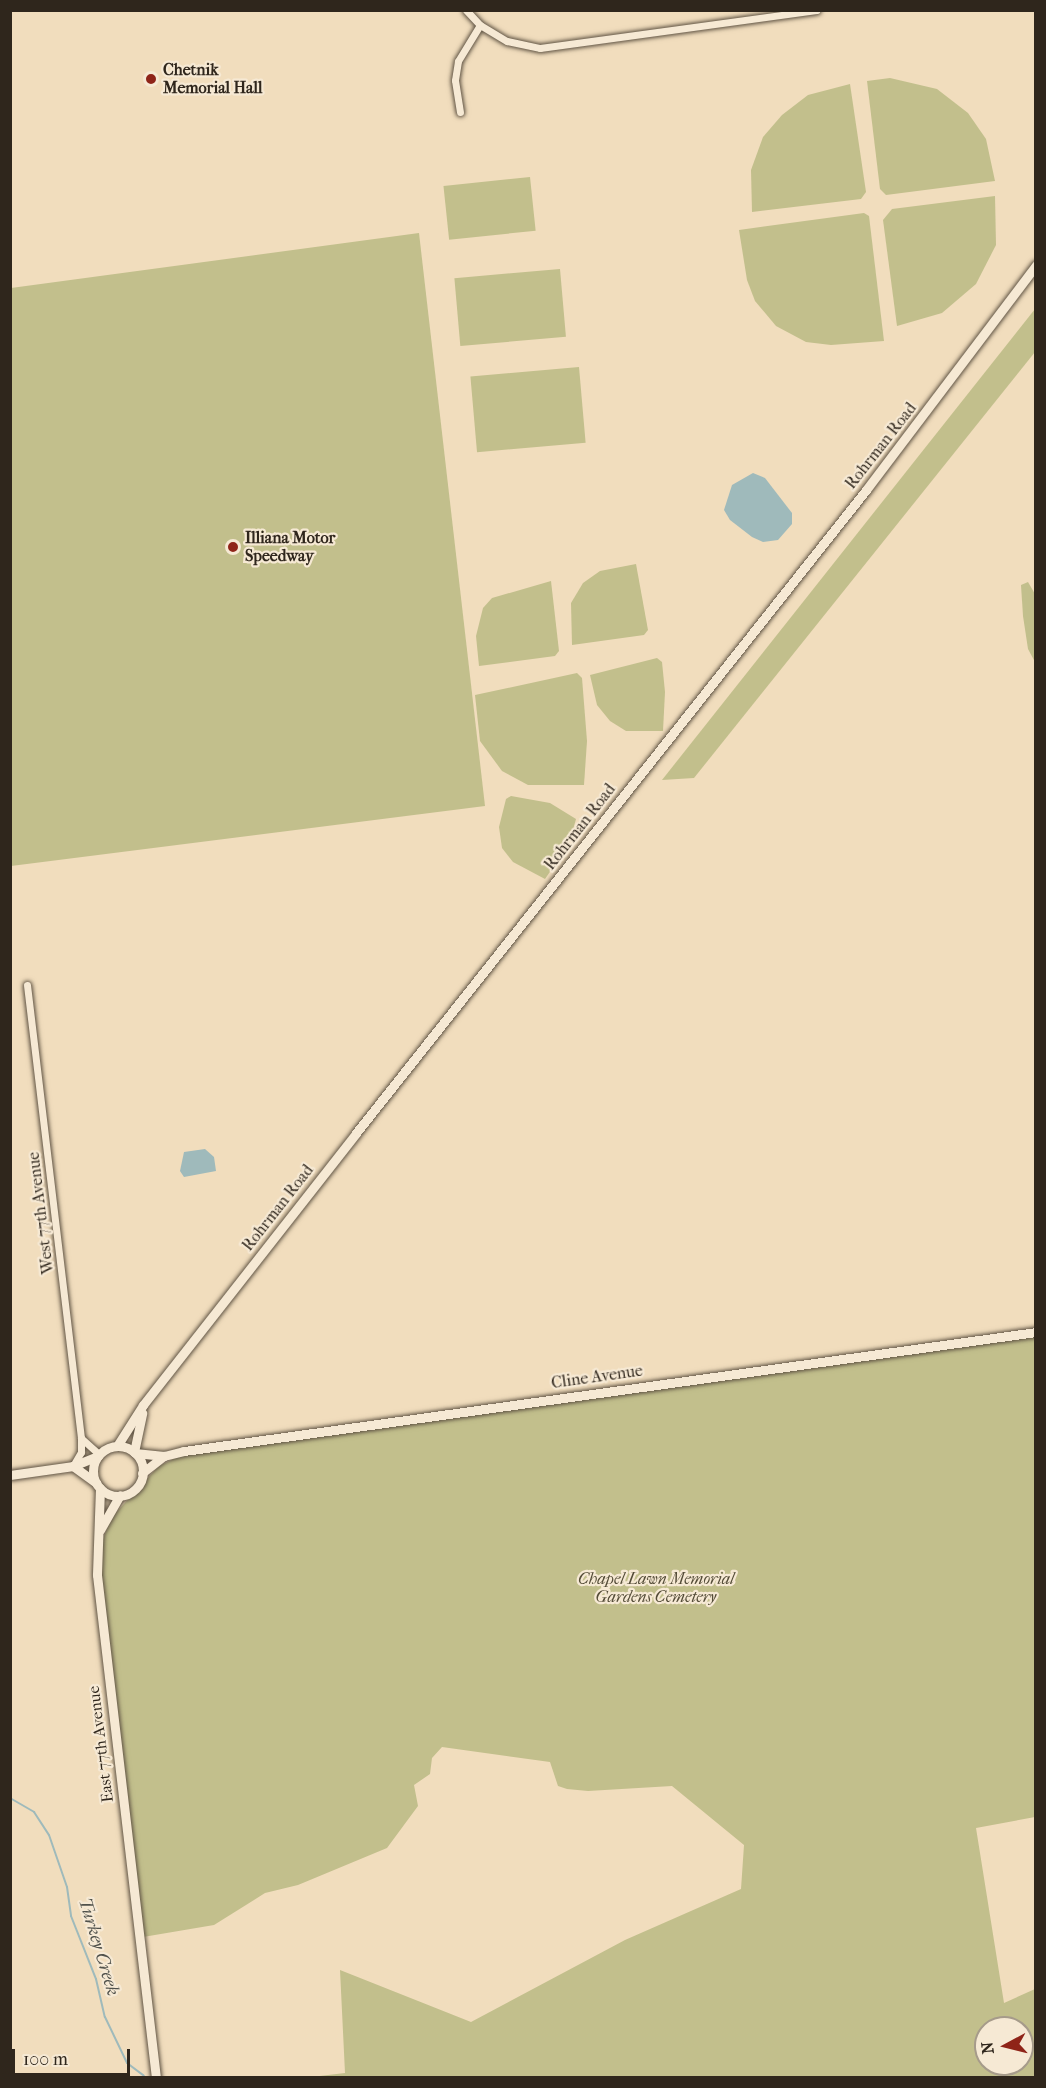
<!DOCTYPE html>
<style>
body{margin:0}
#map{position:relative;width:1046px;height:2088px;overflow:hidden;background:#f1ddbd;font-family:"IM FELL French Canon",serif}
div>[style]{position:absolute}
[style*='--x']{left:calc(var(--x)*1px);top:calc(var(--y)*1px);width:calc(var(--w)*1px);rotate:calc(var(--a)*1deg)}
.green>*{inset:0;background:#c2bf8c;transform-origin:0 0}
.water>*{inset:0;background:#9fbabb}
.stream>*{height:2px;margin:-1px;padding:0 1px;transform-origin:1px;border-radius:1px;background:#9fbabb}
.roads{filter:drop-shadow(0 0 2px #605444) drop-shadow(0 0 2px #605444)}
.street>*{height:7px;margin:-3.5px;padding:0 3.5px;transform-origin:3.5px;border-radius:3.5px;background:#f6e9d4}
.secondary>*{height:9px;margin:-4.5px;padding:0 4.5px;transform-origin:4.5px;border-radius:4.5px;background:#f6e9d4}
.secondary>.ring{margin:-4.5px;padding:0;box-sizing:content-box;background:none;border:9px solid #f6e9d4;border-radius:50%}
.dots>*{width:16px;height:16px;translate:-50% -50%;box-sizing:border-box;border:3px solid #f6e9d4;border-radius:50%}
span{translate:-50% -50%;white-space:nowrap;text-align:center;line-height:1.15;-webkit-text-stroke:4.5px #f6e9d4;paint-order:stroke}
.poi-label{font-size:16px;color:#2f261c;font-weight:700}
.left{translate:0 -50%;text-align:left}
.street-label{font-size:16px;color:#2f261c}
.park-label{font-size:16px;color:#544c38;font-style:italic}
.water-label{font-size:18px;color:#51524c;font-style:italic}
.frame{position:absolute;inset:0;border:12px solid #2f261c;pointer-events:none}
.north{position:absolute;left:974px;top:2016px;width:60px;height:60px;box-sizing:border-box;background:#f6e9d4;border:2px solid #a69b8a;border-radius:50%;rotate:263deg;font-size:16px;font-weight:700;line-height:24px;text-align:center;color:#2f261c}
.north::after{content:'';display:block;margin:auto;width:21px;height:27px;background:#8f2418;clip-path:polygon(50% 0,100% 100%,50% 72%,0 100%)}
.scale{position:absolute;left:12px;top:2049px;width:118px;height:27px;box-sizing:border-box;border:3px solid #2f261c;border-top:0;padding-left:8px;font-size:18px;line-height:21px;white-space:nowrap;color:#2f261c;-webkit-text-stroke:4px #f6e9d4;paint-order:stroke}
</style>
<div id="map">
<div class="green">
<i style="clip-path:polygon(890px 78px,937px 89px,968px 113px,986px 139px,995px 181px,886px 195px,880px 189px,867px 81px)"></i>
<i style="clip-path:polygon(850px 84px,866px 192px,861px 199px,752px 212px,751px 170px,763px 137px,782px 115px,808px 95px)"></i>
<i style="left:530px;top:177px;width:54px;height:87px;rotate:84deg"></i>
<i style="clip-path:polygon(995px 196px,996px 245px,976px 284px,942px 313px,897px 326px,883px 220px,892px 209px)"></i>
<i style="clip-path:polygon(864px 213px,869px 216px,884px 341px,831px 345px,806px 342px,776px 326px,755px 301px,747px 280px,739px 230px)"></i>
<i style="clip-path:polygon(419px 233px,485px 806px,11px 866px,11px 288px)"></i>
<i style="left:560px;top:269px;width:68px;height:106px;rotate:85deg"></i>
<i style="clip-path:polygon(1035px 309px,1035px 352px,694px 778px,662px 780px)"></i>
<i style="left:579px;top:367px;width:76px;height:109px;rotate:85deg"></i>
<i style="clip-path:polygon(636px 564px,648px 630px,644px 635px,572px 645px,571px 603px,583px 583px,600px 571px)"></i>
<i style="clip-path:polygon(551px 581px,559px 651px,555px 656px,479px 666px,476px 636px,483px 608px,492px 598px)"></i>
<i style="clip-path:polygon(1028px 582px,1035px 594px,1035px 662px,1028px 649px,1023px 616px,1021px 585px)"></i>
<i style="clip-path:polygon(657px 658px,662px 662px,665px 692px,663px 731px,626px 731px,610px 721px,597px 705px,590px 675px)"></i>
<i style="clip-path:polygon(577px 673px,582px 678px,587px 741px,584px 785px,528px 785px,502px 771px,480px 741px,475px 695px)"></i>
<i style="clip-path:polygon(511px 796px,550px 803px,576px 819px,569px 844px,545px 879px,513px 862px,502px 848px,499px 827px,506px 799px)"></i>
<i style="clip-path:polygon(evenodd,1035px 1337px,1035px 1817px,976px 1828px,1004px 2003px,1035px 1989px,1035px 2077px,311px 2077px,345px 2073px,340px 1970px,471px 2022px,625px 1940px,741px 1889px,744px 1845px,672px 1786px,588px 1791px,567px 1789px,558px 1786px,550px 1762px,442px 1747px,432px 1758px,430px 1774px,414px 1785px,418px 1806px,387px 1848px,298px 1885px,265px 1893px,214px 1925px,143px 1937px,100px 1567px,102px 1542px,111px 1518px,159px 1466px,182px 1455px,1035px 1337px,986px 2028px,1022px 2028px,1022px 2064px,986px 2064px,986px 2028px)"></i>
</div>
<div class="water">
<i style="clip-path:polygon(753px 473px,765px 478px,792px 513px,792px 524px,778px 540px,763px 542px,752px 537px,730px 520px,724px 510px,732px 485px)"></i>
<i style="clip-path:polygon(205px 1149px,214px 1157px,216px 1171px,184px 1177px,180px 1171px,184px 1152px)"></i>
</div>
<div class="stream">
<i style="--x:10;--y:1798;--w:28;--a:30"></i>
<i style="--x:34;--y:1812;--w:27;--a:57"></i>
<i style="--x:49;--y:1835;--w:55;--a:70.9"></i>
<i style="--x:67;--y:1887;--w:29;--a:82"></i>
<i style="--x:71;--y:1916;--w:68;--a:68.4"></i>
<i style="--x:96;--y:1979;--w:39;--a:77"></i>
<i style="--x:105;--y:2017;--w:51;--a:64.4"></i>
<i style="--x:127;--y:2063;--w:21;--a:37"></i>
</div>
<div class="roads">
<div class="street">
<i style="--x:466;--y:10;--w:21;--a:47"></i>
<i style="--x:480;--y:25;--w:31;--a:31"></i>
<i style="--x:507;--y:41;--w:34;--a:12"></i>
<i style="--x:540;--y:48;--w:279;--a:-7.8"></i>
<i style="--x:460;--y:112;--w:32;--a:-99"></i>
<i style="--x:455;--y:80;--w:19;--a:-81"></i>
<i style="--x:458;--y:61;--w:42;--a:-58.6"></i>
<i style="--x:27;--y:985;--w:456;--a:83.2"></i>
<i style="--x:81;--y:1438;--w:14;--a:90"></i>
<i style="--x:81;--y:1452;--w:16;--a:120"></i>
<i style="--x:81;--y:1438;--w:24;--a:42"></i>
</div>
<div class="secondary">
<i style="--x:117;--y:1446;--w:49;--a:-57.6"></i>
<i style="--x:143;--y:1405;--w:345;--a:-51.9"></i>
<i style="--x:356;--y:1133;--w:821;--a:-51.58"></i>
<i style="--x:866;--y:490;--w:282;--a:-52.9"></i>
<i class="ring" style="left:93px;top:1446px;width:41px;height:41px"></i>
<i style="--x:134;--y:1452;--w:40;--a:-78"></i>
<i style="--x:135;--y:1453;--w:29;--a:6"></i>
<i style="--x:73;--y:1466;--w:29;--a:36"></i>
<i style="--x:142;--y:1473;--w:28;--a:-38"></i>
<i style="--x:164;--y:1456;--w:21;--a:-14"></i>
<i style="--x:184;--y:1451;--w:860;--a:-7.95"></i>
<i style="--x:10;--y:1475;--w:64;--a:-8.1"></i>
<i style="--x:73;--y:1466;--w:27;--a:-22"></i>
<i style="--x:100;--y:1488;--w:87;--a:92"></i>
<i style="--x:97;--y:1575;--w:506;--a:83.31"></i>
<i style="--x:100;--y:1530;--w:40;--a:-60.3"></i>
</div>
</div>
<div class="dots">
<i style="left:151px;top:79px;background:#8f2418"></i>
<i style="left:233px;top:547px;background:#8f2418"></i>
</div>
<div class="poi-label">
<span class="left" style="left:163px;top:79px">Chetnik<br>Memorial Hall</span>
<span class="left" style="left:245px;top:547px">Illiana Motor<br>Speedway</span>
</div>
<div class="street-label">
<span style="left:881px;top:446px;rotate:-52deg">Rohrman Road</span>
<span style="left:580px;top:827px;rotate:-52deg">Rohrman Road</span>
<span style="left:278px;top:1208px;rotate:-52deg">Rohrman Road</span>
<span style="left:41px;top:1213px;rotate:-97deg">West 77th Avenue</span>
<span style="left:597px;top:1377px;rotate:-8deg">Cline Avenue</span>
<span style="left:101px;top:1744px;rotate:-97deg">East 77th Avenue</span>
</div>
<div class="park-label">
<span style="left:656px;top:1588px">Chapel Lawn Memorial<br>Gardens Cemetery</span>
</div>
<div class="water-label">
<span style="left:98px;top:1947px;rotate:73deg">Turkey Creek</span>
</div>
<div class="frame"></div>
<div class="north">N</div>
<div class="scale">100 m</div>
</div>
